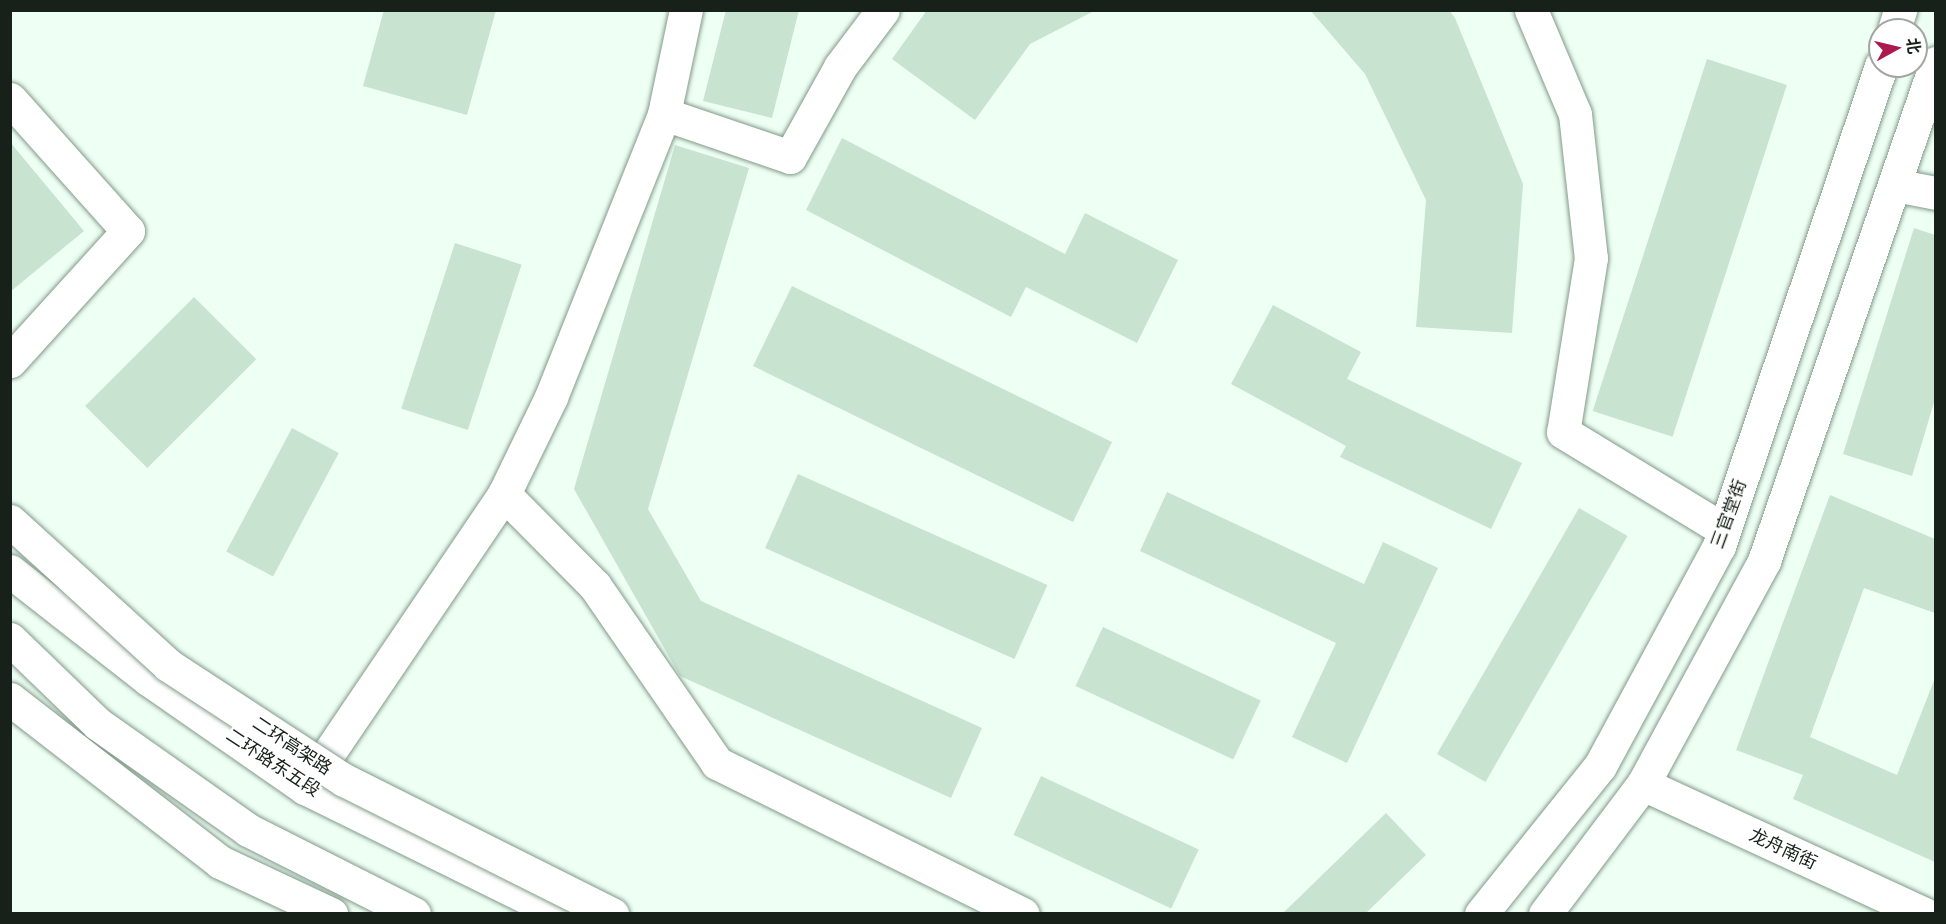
<!DOCTYPE html>
<meta charset="utf-8">
<style>
body{margin:0}
#map{position:relative;width:1946px;height:924px;overflow:hidden;background:#eefff4;font-family:"PT Sans Narrow","Noto Sans SC",sans-serif}
div>[style]{position:absolute}
[style*='--x']{left:calc(var(--x)*1px);top:calc(var(--y)*1px);width:calc(var(--w)*1px);rotate:calc(var(--a)*1deg)}
.building>*{inset:0;background:#c8e3d0;transform-origin:0 0}
.roads{filter:drop-shadow(0 0 2px #819a89) drop-shadow(0 0 2px #819a89)}
.minor>*{height:33px;margin:-16.5px;padding:0 16.5px;transform-origin:16.5px;border-radius:16.5px;background:#fff}
.major>*{height:33px;margin:-16.5px;padding:0 16.5px;transform-origin:16.5px;border-radius:16.5px;background:#fff}
.highway>*{height:33px;margin:-16.5px;padding:0 16.5px;transform-origin:16.5px;border-radius:16.5px;background:#fff}
.bridges{filter:drop-shadow(0 0 2px #819a89) drop-shadow(0 0 2px #819a89)}
.highway-bridge>*{height:33px;margin:-16.5px;padding:0 16.5px;transform-origin:16.5px;border-radius:16.5px;background:#fff}
span{translate:-50% -50%;white-space:nowrap;text-align:center;line-height:1.15;-webkit-text-stroke:4.5px #fff;paint-order:stroke}
.street-label{font-size:18px;color:#17211a}
.frame{position:absolute;inset:0;border:12px solid #17211a;pointer-events:none}
.north{position:absolute;left:1868px;top:18px;width:60px;height:60px;box-sizing:border-box;background:#fff;border:2px solid #a2a6a3;border-radius:50%;rotate:82deg;font-size:16px;font-weight:700;line-height:24px;text-align:center;color:#17211a}
.north::after{content:'';display:block;margin:auto;width:21px;height:27px;background:#ab194f;clip-path:polygon(50% 0,100% 100%,50% 72%,0 100%)}
</style>
<div id="map">
<div class="building">
<i style="clip-path:polygon(384px 10px,496px 10px,467px 115px,363px 86px)"></i>
<i style="clip-path:polygon(726px 10px,799px 10px,772px 118px,703px 101px)"></i>
<i style="clip-path:polygon(927px 10px,1096px 10px,1030px 44px,975px 120px,892px 59px)"></i>
<i style="clip-path:polygon(1310px 10px,1449px 10px,1455px 18px,1523px 184px,1512px 333px,1416px 327px,1426px 200px,1365px 74px)"></i>
<i style="left:1707px;top:59px;width:84px;height:370px;rotate:18deg"></i>
<i style="clip-path:polygon(842px 138px,1065px 254px,1085px 213px,1178px 260px,1137px 343px,1026px 287px,1011px 317px,806px 210px)"></i>
<i style="clip-path:polygon(10px 142px,84px 231px,10px 292px)"></i>
<i style="clip-path:polygon(675px 145px,749px 168px,648px 509px,701px 601px,982px 728px,951px 798px,680px 676px,574px 489px)"></i>
<i style="clip-path:polygon(1914px 228px,1935px 235px,1935px 399px,1912px 476px,1843px 454px)"></i>
<i style="left:455px;top:243px;width:70px;height:174px;rotate:18deg"></i>
<i style="left:792px;top:286px;width:356px;height:89px;rotate:26deg"></i>
<i style="left:194px;top:297px;width:88px;height:154px;rotate:45deg"></i>
<i style="clip-path:polygon(1273px 305px,1361px 352px,1347px 379px,1522px 463px,1491px 529px,1340px 457px,1346px 446px,1231px 384px)"></i>
<i style="left:292px;top:428px;width:53px;height:140px;rotate:28deg"></i>
<i style="left:798px;top:474px;width:273px;height:81px;rotate:24deg"></i>
<i style="clip-path:polygon(1167px 492px,1364px 584px,1383px 542px,1438px 568px,1347px 763px,1292px 737px,1336px 643px,1140px 551px)"></i>
<i style="clip-path:polygon(1830px 495px,1935px 539px,1935px 613px,1864px 588px,1810px 737px,1897px 775px,1935px 678px,1935px 862px,1793px 799px,1803px 775px,1736px 750px)"></i>
<i style="left:1579px;top:508px;width:56px;height:284px;rotate:30deg"></i>
<i style="left:1103px;top:627px;width:174px;height:65px;rotate:25deg"></i>
<i style="left:1041px;top:776px;width:174px;height:65px;rotate:25deg"></i>
<i style="clip-path:polygon(1386px 813px,1426px 855px,1365px 914px,1282px 914px)"></i>
</div>
<div class="roads">
<div class="minor">
<i style="--x:1531;--y:10;--w:113;--a:67.1"></i>
<i style="--x:1575;--y:114;--w:145;--a:83.7"></i>
<i style="--x:1591;--y:258;--w:176;--a:99.1"></i>
<i style="--x:1563;--y:432;--w:188;--a:31.3"></i>
<i style="--x:10;--y:99;--w:177;--a:48.2"></i>
<i style="--x:128;--y:231;--w:176;--a:132.2"></i>
<i style="--x:664;--y:114;--w:133;--a:18.8"></i>
<i style="--x:790;--y:157;--w:103;--a:-60.9"></i>
<i style="--x:840;--y:67;--w:71;--a:-53"></i>
<i style="--x:1894;--y:185;--w:43;--a:10.8"></i>
<i style="--x:504;--y:494;--w:129;--a:45.3"></i>
<i style="--x:595;--y:586;--w:215;--a:55.4"></i>
<i style="--x:717;--y:763;--w:341;--a:26.3"></i>
<i style="--x:1643;--y:784;--w:310;--a:24.8"></i>
<i style="--x:305;--y:788;--w:355;--a:-55.9"></i>
<i style="--x:504;--y:494;--w:108;--a:-64.1"></i>
<i style="--x:551;--y:397;--w:305;--a:-68.2"></i>
<i style="--x:664;--y:114;--w:106;--a:-78.1"></i>
</div>
<div class="major">
<i style="--x:1894;--y:30;--w:21;--a:-73"></i>
<i style="--x:10;--y:571;--w:175;--a:38"></i>
<i style="--x:148;--y:679;--w:191;--a:34.8"></i>
<i style="--x:305;--y:788;--w:285;--a:26.2"></i>
<i style="--x:10;--y:699;--w:266;--a:37.8"></i>
<i style="--x:220;--y:862;--w:123;--a:25.1"></i>
<i style="--x:1481;--y:914;--w:190;--a:-51.2"></i>
<i style="--x:1600;--y:766;--w:250;--a:-61.6"></i>
<i style="--x:1719;--y:546;--w:507;--a:-71.35"></i>
<i style="--x:1545;--y:914;--w:163;--a:-53"></i>
<i style="--x:1643;--y:784;--w:254;--a:-61.5"></i>
<i style="--x:1764;--y:561;--w:527;--a:-70.95"></i>
</div>
<div class="highway">
<i style="--x:10;--y:639;--w:122;--a:44"></i>
<i style="--x:98;--y:724;--w:184;--a:35.2"></i>
<i style="--x:248;--y:830;--w:186;--a:26.8"></i>
</div>
</div>
<div class="bridges">
<div class="highway-bridge">
<i style="--x:10;--y:521;--w:214;--a:42.3"></i>
<i style="--x:168;--y:665;--w:210;--a:33.2"></i>
<i style="--x:344;--y:780;--w:300;--a:26.6"></i>
</div>
</div>
<div class="street-label">
<span style="left:1729px;top:514px;rotate:-70deg">三官堂街</span>
<span style="left:292px;top:746px;rotate:33deg">二环高架路</span>
<span style="left:273px;top:763px;rotate:33deg">二环路东五段</span>
<span style="left:1783px;top:849px;rotate:25deg">龙舟南街</span>
</div>
<div class="frame"></div>
<div class="north">北</div>
</div>
